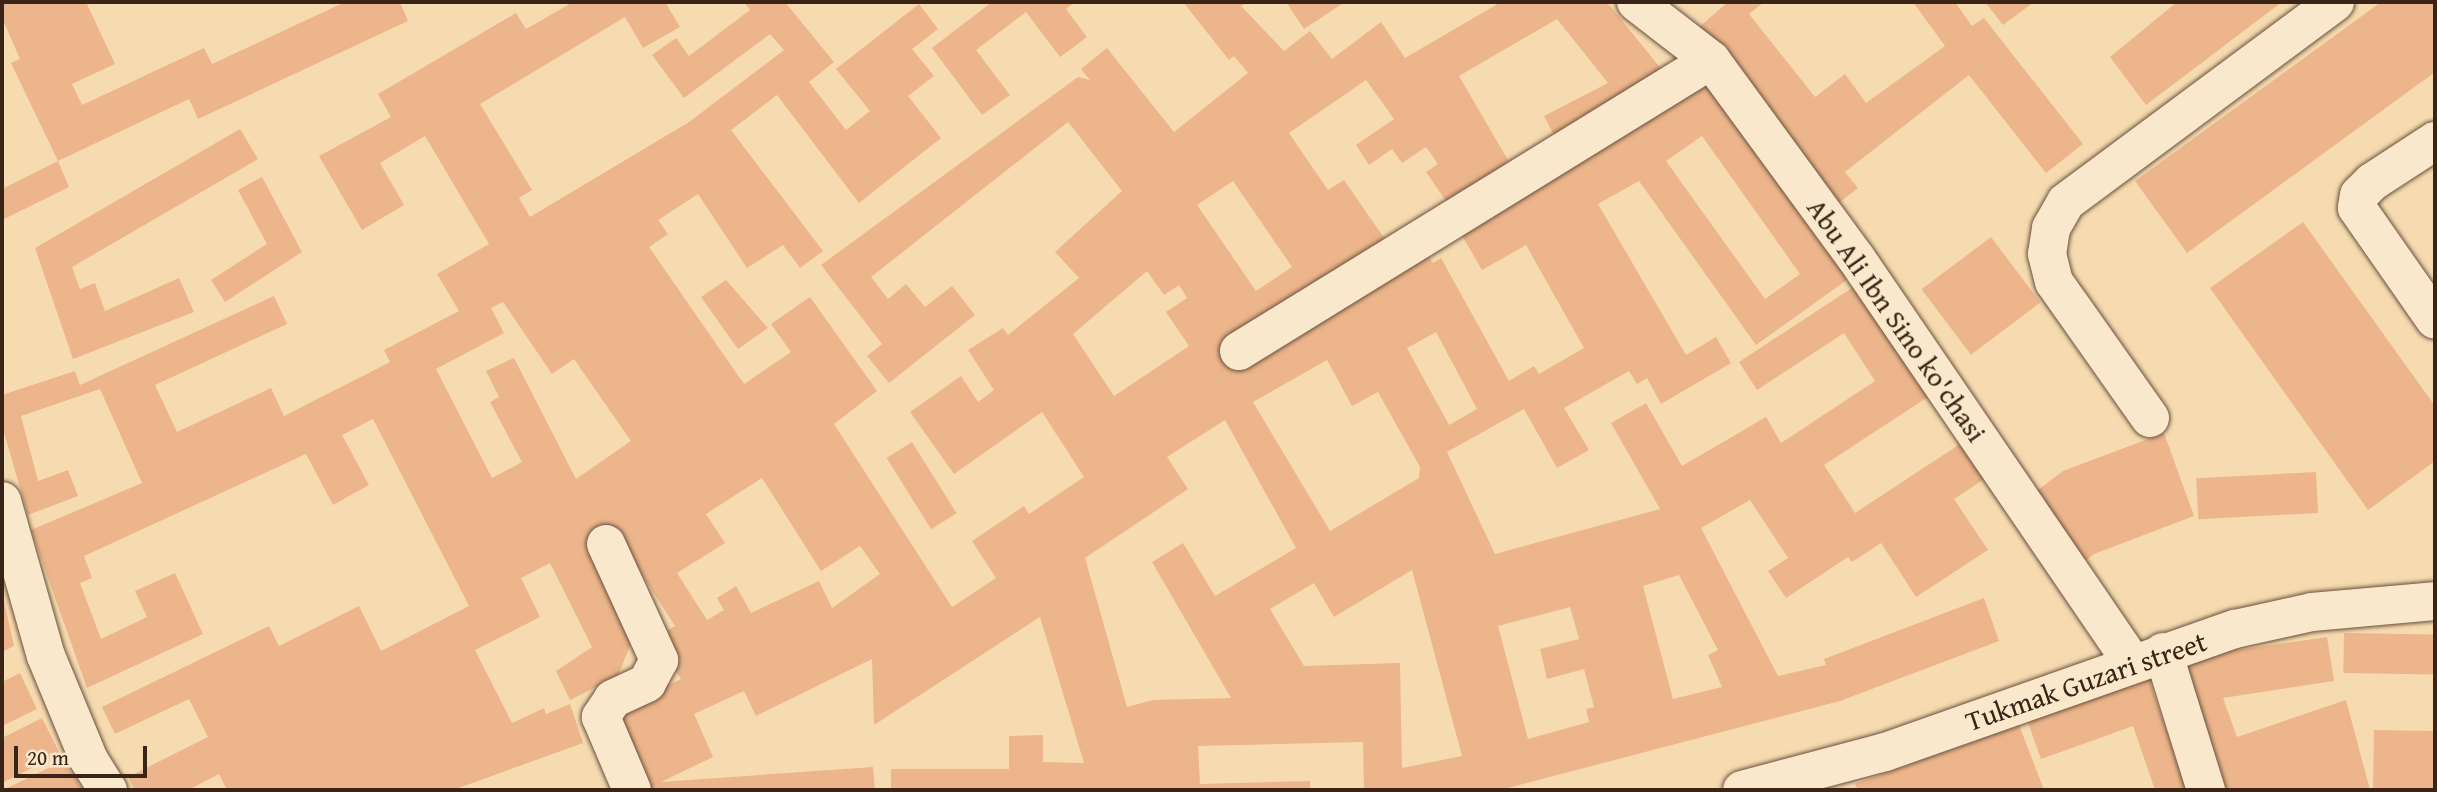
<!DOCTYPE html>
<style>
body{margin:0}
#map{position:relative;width:2437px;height:792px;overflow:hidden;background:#f7dbb0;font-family:"Gentium Book Plus",serif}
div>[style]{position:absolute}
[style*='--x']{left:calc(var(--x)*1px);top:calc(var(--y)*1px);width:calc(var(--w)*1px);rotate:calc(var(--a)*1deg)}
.building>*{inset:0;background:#edb58b;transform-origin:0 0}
.roads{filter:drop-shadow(0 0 2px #69513d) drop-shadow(0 0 2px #69513d)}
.minor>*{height:38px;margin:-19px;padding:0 19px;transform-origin:19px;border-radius:19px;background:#fae8cc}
span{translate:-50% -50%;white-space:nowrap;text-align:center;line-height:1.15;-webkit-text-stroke:6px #fae8cc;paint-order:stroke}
.street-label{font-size:28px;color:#3a2317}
.frame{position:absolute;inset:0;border:4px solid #3a2317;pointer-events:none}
.scale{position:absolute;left:14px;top:746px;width:133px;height:32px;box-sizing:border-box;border:4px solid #3a2317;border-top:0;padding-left:9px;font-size:21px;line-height:24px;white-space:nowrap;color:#3a2317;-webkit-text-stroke:5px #fae8cc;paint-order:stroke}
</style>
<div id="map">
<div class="building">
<i style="clip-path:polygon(2px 2px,86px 2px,115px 64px,72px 84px,82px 105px,204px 48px,212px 64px,345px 2px,400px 2px,408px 21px,198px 119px,189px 99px,58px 161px,69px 187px,2px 220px,2px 189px,58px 161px,11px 63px,20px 59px,2px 18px)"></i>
<i style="clip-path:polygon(evenodd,573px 2px,665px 2px,680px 27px,643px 48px,625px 17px,480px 104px,532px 190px,519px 198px,530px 217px,689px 122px,784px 50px,770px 34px,684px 98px,652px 55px,676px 38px,689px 56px,750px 10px,744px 2px,785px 2px,834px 62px,809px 82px,846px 130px,870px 111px,836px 69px,919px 4px,938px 29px,912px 49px,934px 76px,908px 96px,941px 138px,859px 203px,777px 95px,731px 130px,823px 251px,800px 268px,783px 245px,747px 268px,698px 194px,658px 220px,668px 234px,649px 247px,744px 384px,791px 352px,771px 324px,810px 297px,877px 391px,834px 424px,952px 607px,996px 578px,972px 541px,1024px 506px,1029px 514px,1084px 477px,1042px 412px,954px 474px,910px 412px,961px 376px,978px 402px,994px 390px,968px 350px,1003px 328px,1008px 335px,1079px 278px,1055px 252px,1122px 191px,1068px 122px,871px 277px,888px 299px,906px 284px,925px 307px,952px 286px,975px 315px,889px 383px,867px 356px,882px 344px,821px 265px,1078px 77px,1090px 80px,1081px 69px,1107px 48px,1174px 132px,1248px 73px,1234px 56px,1229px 60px,1183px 2px,1248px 2px,1241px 6px,1284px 51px,1310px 31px,1332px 59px,1381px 22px,1405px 58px,1501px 2px,1607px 2px,1662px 70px,1555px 137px,1544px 116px,1608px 83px,1557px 19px,1459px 76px,1512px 167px,1450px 207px,1426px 172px,1438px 164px,1426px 147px,1402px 163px,1392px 149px,1369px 165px,1356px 145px,1394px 119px,1366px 80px,1289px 133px,1328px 190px,1344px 180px,1387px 242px,1427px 254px,1433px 263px,1441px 258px,1509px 381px,1534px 366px,1539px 374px,1584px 348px,1526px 245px,1482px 270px,1457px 227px,1703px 74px,1851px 277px,1756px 345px,1639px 181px,1598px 204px,1686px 355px,1716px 337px,1731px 363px,1661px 404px,1647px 378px,1637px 384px,1629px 371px,1564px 408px,1589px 450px,1557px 468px,1524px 409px,1447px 452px,1495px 554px,1660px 509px,1611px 423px,1646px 403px,1682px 466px,1766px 417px,1781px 443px,1875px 381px,1844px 333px,1757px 390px,1739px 362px,1861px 282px,1934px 393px,1824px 465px,1855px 513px,1963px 442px,1986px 478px,1954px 499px,1988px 550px,1916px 597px,1881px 543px,1852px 562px,1848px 557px,1786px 598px,1768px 571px,1788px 558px,1750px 500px,1701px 528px,1778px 676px,1826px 665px,1824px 659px,1984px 598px,1999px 641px,1840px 701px,1500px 790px,1364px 790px,1363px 742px,1198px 746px,1200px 784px,1310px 781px,1310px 790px,891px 790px,891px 769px,1009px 769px,1009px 736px,1043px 735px,1043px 762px,1084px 763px,1040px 617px,874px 725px,872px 659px,756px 716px,744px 691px,694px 714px,713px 757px,661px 782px,873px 767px,875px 790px,639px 790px,604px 716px,681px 679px,655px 638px,675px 626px,614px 532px,588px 550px,631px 643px,618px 676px,570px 700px,556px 671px,592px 647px,550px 563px,521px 578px,540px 617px,475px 650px,512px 723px,544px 708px,546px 714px,570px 704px,583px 743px,453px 790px,227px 790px,219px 774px,188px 790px,135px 790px,128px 777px,208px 737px,189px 699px,115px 734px,102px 707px,269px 626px,279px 646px,359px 606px,381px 651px,469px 606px,373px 419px,342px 435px,369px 485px,333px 505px,306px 454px,84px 556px,92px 578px,80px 583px,101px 639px,147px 617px,135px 591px,175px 573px,203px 634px,87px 688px,31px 530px,142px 483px,100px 389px,21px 416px,38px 481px,68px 470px,78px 496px,28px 515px,2px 426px,2px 395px,75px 371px,80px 385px,274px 296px,287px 324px,155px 385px,177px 432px,271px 388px,284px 416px,390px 362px,384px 350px,459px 311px,437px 274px,489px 244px,425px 136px,380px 163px,404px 205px,362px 230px,319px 156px,391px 117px,378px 94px,516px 13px,526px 29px,573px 2px,1702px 136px,1800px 274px,1765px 299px,1666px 161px,1702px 136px,573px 2px,1233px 181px,1292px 267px,1256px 291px,1197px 205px,1233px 181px,573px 2px,1147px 271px,1164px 295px,1179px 285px,1187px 298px,1166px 312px,1189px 346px,1114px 396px,1073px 334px,1147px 271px,573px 2px,503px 302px,552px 374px,574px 359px,631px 441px,576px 479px,514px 358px,486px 371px,499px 397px,490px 402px,522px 462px,492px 478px,436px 369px,504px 333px,491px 308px,503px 302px,573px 2px,1436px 332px,1477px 409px,1449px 425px,1407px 348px,1436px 332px,573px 2px,1327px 360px,1352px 406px,1378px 392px,1420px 467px,1419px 478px,1330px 531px,1253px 402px,1327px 360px,573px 2px,1225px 420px,1296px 548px,1215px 596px,1183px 543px,1152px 562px,1231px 698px,1153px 700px,1127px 707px,1085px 558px,1188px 489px,1167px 457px,1225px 420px,573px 2px,762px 478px,821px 571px,860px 546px,880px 574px,832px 608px,819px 581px,751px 613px,736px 586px,717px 598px,724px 610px,707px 620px,677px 573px,725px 543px,706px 514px,762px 478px,573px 2px,1412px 570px,1462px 756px,1402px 768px,1400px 663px,1304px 666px,1270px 609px,1314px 583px,1334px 617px,1412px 570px,573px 2px,1679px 575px,1718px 650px,1708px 655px,1722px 687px,1673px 699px,1643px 586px,1679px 575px,573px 2px,1570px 607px,1579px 639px,1540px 649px,1547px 679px,1584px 669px,1594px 707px,1586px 709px,1589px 722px,1528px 739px,1498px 626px,1570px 607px)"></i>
<i style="clip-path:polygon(992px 2px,1075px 2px,1066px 9px,1087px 37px,1060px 57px,1026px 12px,976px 50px,1010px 95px,982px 115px,932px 48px)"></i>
<i style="clip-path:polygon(1286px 2px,1345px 2px,1304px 29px)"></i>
<i style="clip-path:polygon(1728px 2px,1764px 2px,1749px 14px,1815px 97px,1845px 74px,1866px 103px,1945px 46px,1913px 2px,1955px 2px,1972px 26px,1984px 18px,2083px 144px,2046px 173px,1969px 75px,1845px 172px,1858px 188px,1836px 205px,1697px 29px)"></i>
<i style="clip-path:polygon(1985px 2px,2034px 2px,2003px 25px)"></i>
<i style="clip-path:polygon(2177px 2px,2282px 2px,2146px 105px,2110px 57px)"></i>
<i style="clip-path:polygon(2381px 2px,2435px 2px,2435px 72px,2187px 253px,2135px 181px)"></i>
<i style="clip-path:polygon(240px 129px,258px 159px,72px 267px,80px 289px,95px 283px,105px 311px,179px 278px,194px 312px,73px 359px,35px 248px)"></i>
<i style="clip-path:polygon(262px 177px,302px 252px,225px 302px,211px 280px,267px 244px,238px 190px)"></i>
<i style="clip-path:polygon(2303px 222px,2435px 406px,2435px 461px,2368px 510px,2210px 288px)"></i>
<i style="left:1991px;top:237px;width:82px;height:87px;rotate:53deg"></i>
<i style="clip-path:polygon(726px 280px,768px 328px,738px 349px,701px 297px)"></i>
<i style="clip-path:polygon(2164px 433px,2194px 516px,2094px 554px,2079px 566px,2027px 498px,2063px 471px)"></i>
<i style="left:912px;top:442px;width:84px;height:30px;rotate:58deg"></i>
<i style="left:2316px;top:472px;width:41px;height:120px;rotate:87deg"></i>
<i style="clip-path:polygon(2px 592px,14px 646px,2px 652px)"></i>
<i style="left:2344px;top:633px;width:91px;height:40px;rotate:1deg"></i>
<i style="clip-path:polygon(2327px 637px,2334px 681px,2223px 698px,2237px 737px,2346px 700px,2370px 790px,2219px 790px,2177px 665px,2209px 654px)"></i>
<i style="clip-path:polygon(20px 673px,37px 709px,2px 726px,2px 682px)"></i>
<i style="clip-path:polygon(2148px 677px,2187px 790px,2155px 790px,2133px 726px,2041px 759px,2027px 720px)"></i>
<i style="clip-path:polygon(42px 718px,60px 754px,2px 783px,2px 738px)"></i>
<i style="clip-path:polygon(2019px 725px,2044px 790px,1858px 790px,1855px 784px)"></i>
<i style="left:2374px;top:730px;width:61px;height:60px;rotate:1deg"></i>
<i style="clip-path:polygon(63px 761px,83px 790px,3px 790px)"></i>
</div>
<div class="roads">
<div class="minor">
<i style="--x:1636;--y:2;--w:95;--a:37.7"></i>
<i style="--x:1711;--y:60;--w:245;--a:53.8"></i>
<i style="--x:1856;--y:258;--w:489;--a:55.7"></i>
<i style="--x:2435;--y:141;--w:75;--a:146.9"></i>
<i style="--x:2372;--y:182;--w:18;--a:135"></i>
<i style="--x:2359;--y:195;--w:13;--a:99"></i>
<i style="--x:2357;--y:208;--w:136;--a:55.1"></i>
<i style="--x:1239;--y:351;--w:554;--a:-31.65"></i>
<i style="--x:2150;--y:418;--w:166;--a:-125.2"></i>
<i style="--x:2054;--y:282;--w:29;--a:-104"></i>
<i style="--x:2047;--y:254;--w:26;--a:-81"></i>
<i style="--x:2051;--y:228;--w:30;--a:-60"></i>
<i style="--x:2066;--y:202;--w:335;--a:-36.6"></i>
<i style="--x:2;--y:501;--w:161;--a:74.2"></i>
<i style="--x:46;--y:656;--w:113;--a:67.5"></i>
<i style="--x:89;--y:760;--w:36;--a:58"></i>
<i style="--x:606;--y:544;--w:128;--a:65.4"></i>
<i style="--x:659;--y:660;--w:26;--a:118"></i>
<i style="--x:647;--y:683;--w:38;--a:155"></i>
<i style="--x:613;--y:699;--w:22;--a:124"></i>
<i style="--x:601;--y:717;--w:79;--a:67"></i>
<i style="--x:2163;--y:652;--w:145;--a:72.7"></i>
<i style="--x:1742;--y:790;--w:148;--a:-14.9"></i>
<i style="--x:1885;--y:752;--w:371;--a:-19.4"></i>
<i style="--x:2235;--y:629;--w:79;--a:-12.4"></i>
<i style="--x:2312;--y:612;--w:123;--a:-5.1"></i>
</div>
</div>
<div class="street-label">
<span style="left:1897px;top:320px;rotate:55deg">Abu Ali Ibn Sino ko'chasi</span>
<span style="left:2086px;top:681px;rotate:-19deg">Tukmak Guzari street</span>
</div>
<div class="frame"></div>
<div class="scale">20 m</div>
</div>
